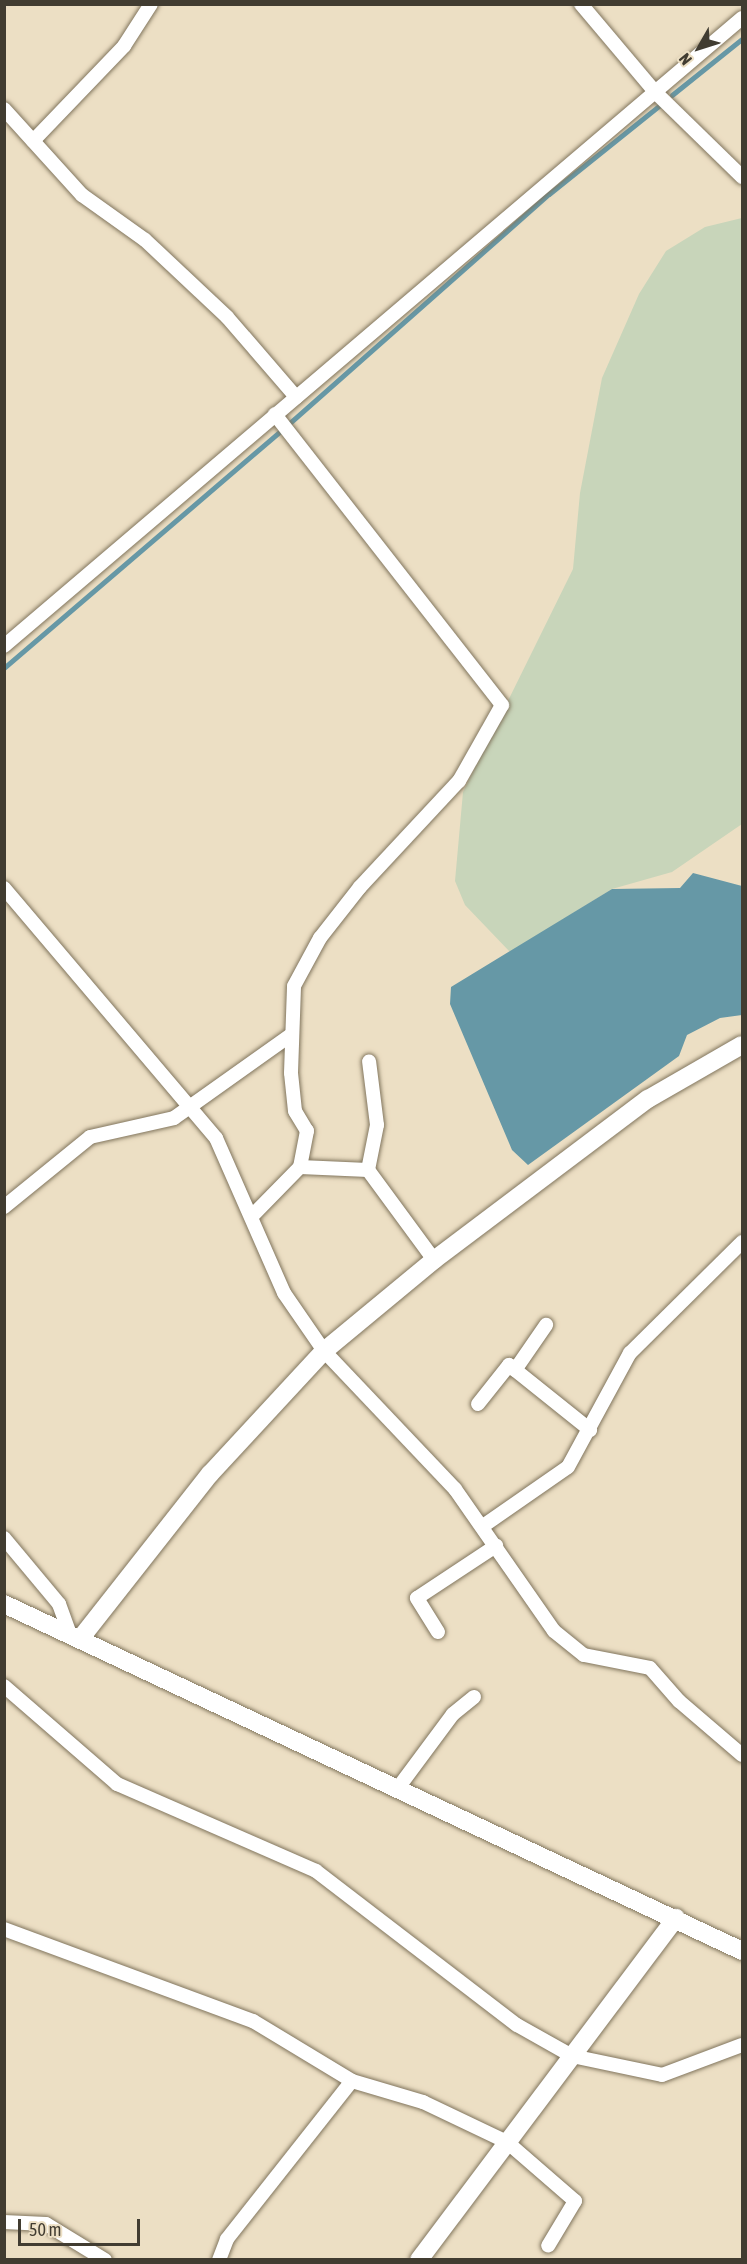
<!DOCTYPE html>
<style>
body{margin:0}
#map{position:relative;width:747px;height:2264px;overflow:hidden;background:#ecdfc4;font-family:"Asap Condensed",sans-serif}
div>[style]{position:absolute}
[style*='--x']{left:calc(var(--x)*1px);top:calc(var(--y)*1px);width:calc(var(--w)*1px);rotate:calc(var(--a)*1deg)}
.green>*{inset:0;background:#c8d5ba}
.water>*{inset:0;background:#6698a6}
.stream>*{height:4.5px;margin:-2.25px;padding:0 2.25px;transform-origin:2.25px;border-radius:2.25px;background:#6698a6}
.roads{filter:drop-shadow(0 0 2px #81755d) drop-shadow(0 0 2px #81755d)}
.minor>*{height:14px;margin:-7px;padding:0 7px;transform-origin:7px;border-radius:7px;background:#fff}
.tertiary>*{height:18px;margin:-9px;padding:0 9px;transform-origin:9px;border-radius:9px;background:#fff}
span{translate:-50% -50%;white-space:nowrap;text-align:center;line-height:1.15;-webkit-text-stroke:6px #ecdfc4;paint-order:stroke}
.frame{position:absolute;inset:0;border:6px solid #413c31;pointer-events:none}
.north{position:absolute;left:669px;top:18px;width:60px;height:60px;-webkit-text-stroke:4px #ecdfc4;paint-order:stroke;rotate:231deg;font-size:16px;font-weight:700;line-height:24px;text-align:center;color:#413c31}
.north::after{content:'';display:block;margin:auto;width:21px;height:27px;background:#413c31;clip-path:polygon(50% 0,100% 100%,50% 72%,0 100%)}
.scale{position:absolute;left:18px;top:2219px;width:122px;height:27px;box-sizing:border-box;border:3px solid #413c31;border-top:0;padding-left:8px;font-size:18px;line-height:21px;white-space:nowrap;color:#413c31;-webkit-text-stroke:4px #ecdfc4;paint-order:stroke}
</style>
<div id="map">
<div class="green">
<i style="clip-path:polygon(742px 218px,742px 824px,672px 872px,612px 889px,510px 952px,465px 905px,455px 881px,463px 792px,573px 569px,580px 493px,602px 378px,639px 294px,666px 251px,705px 227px)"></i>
</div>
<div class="water">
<i style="clip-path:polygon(693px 873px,742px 886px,742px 1015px,720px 1018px,687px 1035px,679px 1056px,528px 1165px,512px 1150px,450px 1004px,451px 987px,612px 889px,680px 888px)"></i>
</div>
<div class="stream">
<i style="--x:672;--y:95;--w:90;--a:-38.7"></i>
<i style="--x:291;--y:422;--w:344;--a:-41.5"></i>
<i style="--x:549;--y:194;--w:142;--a:-38.7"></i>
<i style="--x:4;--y:668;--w:362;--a:-40.6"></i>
</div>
<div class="roads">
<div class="minor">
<i style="--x:581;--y:4;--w:115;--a:49.9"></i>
<i style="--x:655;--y:92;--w:122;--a:44.3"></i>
<i style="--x:4;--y:109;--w:116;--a:47.8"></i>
<i style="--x:82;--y:195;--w:77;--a:35.5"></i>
<i style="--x:145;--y:240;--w:112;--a:43.2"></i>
<i style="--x:227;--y:317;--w:106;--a:49.2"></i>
<i style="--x:33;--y:141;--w:132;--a:-46.2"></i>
<i style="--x:124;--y:46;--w:50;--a:-57.3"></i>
<i style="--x:4;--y:646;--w:969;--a:-40.4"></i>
<i style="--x:4;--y:888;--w:328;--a:49.7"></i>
<i style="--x:216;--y:1138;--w:169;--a:66.3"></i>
<i style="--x:284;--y:1293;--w:70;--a:55.4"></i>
<i style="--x:324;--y:1351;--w:190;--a:46.5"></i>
<i style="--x:455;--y:1489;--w:173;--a:55.1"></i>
<i style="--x:554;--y:1631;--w:38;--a:39"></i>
<i style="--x:584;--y:1655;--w:67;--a:11.1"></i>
<i style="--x:650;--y:1668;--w:44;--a:48.7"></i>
<i style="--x:679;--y:1701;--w:83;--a:40.6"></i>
<i style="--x:300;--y:1167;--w:68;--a:2.5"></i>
<i style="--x:368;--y:1170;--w:112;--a:53.7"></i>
<i style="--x:368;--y:1170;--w:46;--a:-78.7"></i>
<i style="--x:377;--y:1125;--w:64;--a:-97.1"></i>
<i style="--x:4;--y:1207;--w:111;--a:-39.1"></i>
<i style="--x:90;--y:1137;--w:86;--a:-12.7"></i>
<i style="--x:174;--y:1118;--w:143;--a:-35.4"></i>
<i style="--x:253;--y:1215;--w:67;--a:-45.6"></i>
<i style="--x:300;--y:1167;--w:37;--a:-79"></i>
<i style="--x:307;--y:1131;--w:23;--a:-121"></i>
<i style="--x:295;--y:1111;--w:38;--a:-96"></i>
<i style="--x:291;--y:1073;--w:87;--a:-88"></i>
<i style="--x:294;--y:986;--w:55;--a:-61.6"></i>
<i style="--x:320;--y:938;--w:65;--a:-51.9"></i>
<i style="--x:360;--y:887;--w:145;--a:-47"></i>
<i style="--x:459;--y:781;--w:87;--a:-60.5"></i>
<i style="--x:502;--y:705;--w:369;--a:-128"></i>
<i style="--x:515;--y:1370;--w:55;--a:-55.4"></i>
<i style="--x:478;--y:1404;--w:50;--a:-51.5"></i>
<i style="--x:509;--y:1365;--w:104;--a:38.7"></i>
<i style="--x:483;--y:1526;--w:103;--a:-34.8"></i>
<i style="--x:568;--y:1467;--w:130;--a:-61.5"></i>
<i style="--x:630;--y:1353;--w:158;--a:-44.7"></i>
<i style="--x:4;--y:1538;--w:86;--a:50.2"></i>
<i style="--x:59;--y:1604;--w:32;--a:70"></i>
<i style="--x:438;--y:1632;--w:40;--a:-122"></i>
<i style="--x:417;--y:1598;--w:95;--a:-33.4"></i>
<i style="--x:4;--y:1686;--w:150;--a:40.9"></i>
<i style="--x:117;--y:1784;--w:217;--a:23.6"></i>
<i style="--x:316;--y:1871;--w:253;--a:37.5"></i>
<i style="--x:517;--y:2025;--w:63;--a:29.4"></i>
<i style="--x:572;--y:2056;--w:92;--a:11.9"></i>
<i style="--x:662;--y:2075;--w:85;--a:-20.6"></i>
<i style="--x:398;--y:1788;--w:92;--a:-53.4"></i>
<i style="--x:453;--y:1714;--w:27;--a:-39"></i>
<i style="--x:4;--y:1929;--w:265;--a:20.3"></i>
<i style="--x:253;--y:2021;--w:116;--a:31.2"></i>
<i style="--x:352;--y:2081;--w:74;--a:16.5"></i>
<i style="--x:423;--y:2102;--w:93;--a:25.5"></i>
<i style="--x:507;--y:2142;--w:90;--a:40.9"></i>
<i style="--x:575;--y:2201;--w:52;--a:121"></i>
<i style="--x:4;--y:2222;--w:42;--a:2.7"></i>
<i style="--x:46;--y:2224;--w:69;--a:31.4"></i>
<i style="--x:219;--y:2260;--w:22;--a:-69"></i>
<i style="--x:227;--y:2239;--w:201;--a:-51.7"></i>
</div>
<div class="tertiary">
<i style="--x:4;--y:1604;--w:816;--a:25.18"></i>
<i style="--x:80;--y:1639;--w:210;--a:-51.8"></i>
<i style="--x:210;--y:1474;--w:168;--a:-47.2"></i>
<i style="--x:324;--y:1351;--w:143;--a:-39.6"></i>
<i style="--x:434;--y:1260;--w:268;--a:-37"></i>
<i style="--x:648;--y:1099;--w:108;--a:-29.9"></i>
<i style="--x:419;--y:2260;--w:428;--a:-53.1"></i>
</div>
</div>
<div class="frame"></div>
<div class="north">N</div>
<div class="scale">50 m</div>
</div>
